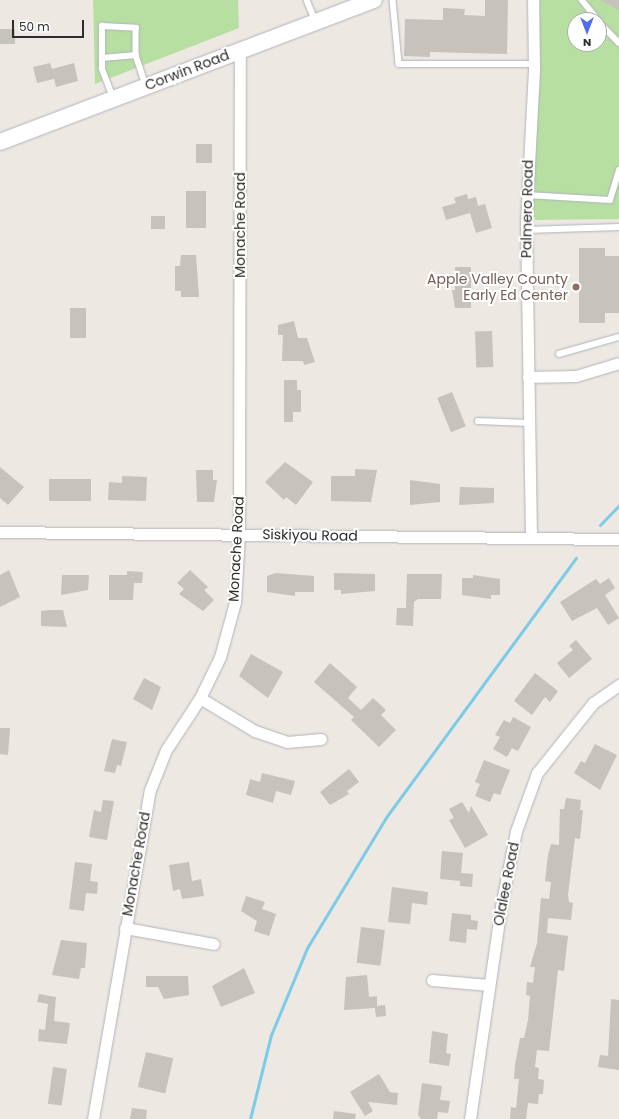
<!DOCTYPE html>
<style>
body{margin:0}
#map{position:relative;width:619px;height:1119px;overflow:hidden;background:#ede8e1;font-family:Poppins,sans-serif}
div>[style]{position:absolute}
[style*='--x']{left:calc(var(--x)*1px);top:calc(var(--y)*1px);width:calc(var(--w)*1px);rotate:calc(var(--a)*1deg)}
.green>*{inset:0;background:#b8dfa2}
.stream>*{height:3px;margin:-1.5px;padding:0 1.5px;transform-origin:1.5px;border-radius:1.5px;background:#7ccce7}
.building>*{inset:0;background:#c6c2bc;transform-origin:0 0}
.roads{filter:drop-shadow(0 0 1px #b1b3bc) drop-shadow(0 0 1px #b1b3bc)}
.lane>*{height:5.5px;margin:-2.75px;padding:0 2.75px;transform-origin:2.75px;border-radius:2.75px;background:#fff}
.street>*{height:11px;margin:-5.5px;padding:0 5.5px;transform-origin:5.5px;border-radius:5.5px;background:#fff}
.secondary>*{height:16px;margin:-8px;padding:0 8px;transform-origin:8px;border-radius:8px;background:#fff}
.dots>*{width:11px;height:11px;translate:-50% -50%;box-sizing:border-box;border:2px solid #fff;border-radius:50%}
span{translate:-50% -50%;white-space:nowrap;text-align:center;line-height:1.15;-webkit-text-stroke:4px #fff;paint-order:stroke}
.street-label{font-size:14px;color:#2d2d2d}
.education-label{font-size:14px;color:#785e54}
.right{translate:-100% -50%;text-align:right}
.north{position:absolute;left:567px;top:12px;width:40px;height:40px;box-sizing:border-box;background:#fff;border:1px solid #ababab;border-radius:50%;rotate:180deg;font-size:11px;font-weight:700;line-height:16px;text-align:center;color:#2d2d2d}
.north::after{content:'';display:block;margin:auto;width:14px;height:18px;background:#4e6eed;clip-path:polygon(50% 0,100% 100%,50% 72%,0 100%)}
.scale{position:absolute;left:12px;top:20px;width:72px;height:18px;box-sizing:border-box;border:2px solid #2d2d2d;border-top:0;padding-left:5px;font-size:12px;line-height:14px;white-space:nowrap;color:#2d2d2d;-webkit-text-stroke:3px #fff;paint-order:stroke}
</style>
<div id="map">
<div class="green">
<i style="clip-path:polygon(93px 0,238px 0,239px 28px,95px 84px)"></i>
<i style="clip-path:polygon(evenodd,540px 0,619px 0,619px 219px,535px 220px,531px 204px,540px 83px,540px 0,575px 20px,599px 20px,599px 44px,575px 44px,575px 20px)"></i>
</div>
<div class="stream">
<i style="--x:600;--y:525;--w:28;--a:-46"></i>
<i style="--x:250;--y:1119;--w:87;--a:-76"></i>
<i style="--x:271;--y:1035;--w:94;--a:-67.5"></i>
<i style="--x:307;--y:948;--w:154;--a:-58.8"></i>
<i style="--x:387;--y:816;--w:320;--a:-53.8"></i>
</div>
<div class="building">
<i style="clip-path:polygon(485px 0,508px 0,507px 54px,430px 52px,430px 57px,404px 56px,405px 19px,443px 20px,443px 8px,465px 9px,464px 15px,485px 16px)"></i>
<i style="clip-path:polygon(600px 0,619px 0,619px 10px)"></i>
<i style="left:0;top:29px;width:15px;height:15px"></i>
<i style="clip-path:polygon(50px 63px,52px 69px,74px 63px,78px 81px,56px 87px,54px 79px,37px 83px,33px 67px)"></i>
<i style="left:196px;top:144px;width:16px;height:19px"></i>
<i style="left:206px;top:191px;width:37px;height:20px;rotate:90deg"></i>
<i style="clip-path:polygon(467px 194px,468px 199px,476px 197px,478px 206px,485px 204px,492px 228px,476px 233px,470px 213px,446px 220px,442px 207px,456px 203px,454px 198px)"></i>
<i style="left:151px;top:216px;width:14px;height:13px"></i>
<i style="clip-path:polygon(579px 248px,605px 248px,605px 256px,619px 256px,619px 313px,605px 313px,605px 323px,579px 323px)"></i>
<i style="clip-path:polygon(181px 255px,196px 255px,199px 297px,181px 297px,181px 291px,175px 291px,175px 266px,180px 266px)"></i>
<i style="clip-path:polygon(455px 267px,471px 267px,471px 308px,455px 308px,452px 290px,455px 290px)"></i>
<i style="left:70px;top:308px;width:16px;height:30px"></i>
<i style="clip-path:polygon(294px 321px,298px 338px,307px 338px,315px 362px,304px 365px,303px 361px,282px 361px,283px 335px,278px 335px,278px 325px)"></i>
<i style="left:492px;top:331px;width:36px;height:17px;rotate:88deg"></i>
<i style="clip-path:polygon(284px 380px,297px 380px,297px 390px,301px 390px,301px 412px,293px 412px,293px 422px,284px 422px)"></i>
<i style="left:452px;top:392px;width:37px;height:16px;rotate:68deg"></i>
<i style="clip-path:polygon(285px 462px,313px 482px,296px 505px,286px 497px,284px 500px,265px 482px)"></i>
<i style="clip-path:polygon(0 467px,24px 487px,8px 505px,0 498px)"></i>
<i style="clip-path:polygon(355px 469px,377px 470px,371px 502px,331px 501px,331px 476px,355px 476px)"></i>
<i style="clip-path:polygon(196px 470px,213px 470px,213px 480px,217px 480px,214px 502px,197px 502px)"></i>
<i style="clip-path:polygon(122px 476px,147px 477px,146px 501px,108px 500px,109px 482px,122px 483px)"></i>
<i style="left:91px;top:479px;width:22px;height:42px;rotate:90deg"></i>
<i style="clip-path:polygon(410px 480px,440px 484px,440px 502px,410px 505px)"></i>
<i style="clip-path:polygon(460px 487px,494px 488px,494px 503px,459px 505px)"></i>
<i style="clip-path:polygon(9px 570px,20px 597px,0 607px,0 575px)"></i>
<i style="clip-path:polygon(190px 570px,208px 587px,204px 590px,214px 600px,203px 611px,179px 594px,184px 589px,177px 583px)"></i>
<i style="clip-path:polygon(127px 571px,143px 572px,142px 583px,134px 583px,133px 600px,109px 600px,109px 575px,127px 575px)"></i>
<i style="clip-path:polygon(276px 573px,314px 576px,314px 592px,295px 592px,295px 596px,267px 592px,267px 576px)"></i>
<i style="clip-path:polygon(334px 573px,375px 574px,375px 591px,341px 594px,341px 590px,334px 590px)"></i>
<i style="clip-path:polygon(407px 574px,442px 574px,441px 599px,418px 599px,414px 602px,413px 626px,396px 625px,397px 608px,406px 608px)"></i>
<i style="clip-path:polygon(62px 575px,89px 575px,88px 590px,61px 595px)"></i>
<i style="clip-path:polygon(473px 575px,500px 579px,500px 595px,491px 595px,491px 599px,462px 595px,462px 578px,473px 578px)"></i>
<i style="clip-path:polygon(609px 578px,615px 588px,605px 595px,619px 618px,608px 625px,597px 608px,572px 621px,560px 602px,596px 579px,600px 584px)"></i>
<i style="clip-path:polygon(49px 610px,63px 610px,67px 627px,41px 626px,41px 611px)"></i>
<i style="clip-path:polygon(576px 640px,592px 659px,569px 678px,557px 663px,573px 650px,569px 646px)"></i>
<i style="clip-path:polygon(251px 654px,283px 672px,268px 698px,239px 676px)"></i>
<i style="clip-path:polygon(330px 663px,357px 687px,348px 698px,361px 710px,373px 698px,386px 710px,381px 715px,396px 730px,379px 747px,351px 720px,354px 717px,314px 682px)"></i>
<i style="clip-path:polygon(535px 673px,558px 691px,550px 702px,545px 697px,532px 715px,514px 701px)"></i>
<i style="clip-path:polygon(144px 678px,161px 687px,152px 710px,133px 699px)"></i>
<i style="clip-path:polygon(513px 717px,531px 727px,518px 751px,512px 748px,507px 757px,493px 749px,500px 737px,495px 735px,504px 720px,510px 723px)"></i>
<i style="clip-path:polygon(0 728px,10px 728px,8px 755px,0 754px)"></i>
<i style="clip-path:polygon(112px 739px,127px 742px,121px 766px,117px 765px,115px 773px,104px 771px)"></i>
<i style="clip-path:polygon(595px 744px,617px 755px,600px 790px,574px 773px,581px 761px,585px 763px)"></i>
<i style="clip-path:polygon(484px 760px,510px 770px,500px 795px,494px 793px,490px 802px,475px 796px,480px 784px,475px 782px)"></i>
<i style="clip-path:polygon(349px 769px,359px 782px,347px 791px,349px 794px,330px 805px,320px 792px)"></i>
<i style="clip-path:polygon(262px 773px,295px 781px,291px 795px,276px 791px,273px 803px,246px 795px,250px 779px,260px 782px)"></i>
<i style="clip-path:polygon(566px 798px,581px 800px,580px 810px,583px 810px,580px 839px,575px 838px,568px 895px,569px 902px,573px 903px,571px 920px,548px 918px,547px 933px,568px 936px,564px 971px,558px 970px,549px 1051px,537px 1050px,535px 1067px,539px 1068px,538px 1079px,544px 1080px,543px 1094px,539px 1094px,538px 1104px,528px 1103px,526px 1119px,510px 1119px,511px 1107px,516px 1108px,519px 1079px,514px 1079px,515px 1065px,520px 1038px,524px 1038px,528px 1020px,530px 996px,526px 995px,527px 982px,533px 983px,535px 967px,530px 967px,537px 943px,541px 898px,549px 899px,551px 882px,545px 881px,548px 855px,551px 844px,559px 845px,560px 809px,564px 809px)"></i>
<i style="clip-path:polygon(103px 800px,114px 801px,107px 840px,89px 837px,94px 810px,101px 812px)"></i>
<i style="clip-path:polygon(462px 802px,469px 813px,471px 806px,488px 835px,465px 848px,449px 820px,454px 818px,449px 809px)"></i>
<i style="clip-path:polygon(442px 851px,463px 853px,461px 873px,473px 874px,472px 887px,460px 886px,460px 881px,440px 879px)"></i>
<i style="clip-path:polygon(75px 862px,92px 864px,90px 881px,98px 882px,97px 894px,86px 893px,84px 911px,69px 909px)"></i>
<i style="clip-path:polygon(189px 862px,192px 881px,201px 879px,204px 896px,182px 899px,180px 889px,173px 891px,169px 865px)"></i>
<i style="clip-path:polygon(392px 887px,428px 892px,427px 905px,412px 903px,410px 924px,388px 922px)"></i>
<i style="clip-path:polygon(246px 896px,265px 902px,262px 909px,276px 914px,269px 936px,254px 931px,257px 921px,241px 911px)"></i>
<i style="clip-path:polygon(452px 913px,471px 915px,471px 920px,478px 921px,477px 930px,467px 929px,466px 943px,449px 941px)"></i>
<i style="left:361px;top:927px;width:24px;height:36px;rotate:7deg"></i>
<i style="clip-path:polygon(61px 940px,87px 943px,85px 968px,81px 968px,79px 979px,52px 975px)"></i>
<i style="clip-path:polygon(244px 968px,255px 993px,221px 1007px,212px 986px)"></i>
<i style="clip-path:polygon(367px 975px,369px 997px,377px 996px,377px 1006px,385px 1005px,386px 1016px,376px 1017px,375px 1008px,344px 1010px,346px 977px)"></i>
<i style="clip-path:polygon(146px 976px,188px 976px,189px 995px,164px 999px,158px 987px,146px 987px)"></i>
<i style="clip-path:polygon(39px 994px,56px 997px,54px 1021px,70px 1023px,67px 1044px,38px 1041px,39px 1029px,45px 1030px,48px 1004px,37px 1002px)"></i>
<i style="clip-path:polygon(611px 999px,619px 1000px,619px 1070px,598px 1067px,600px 1055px,608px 1056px)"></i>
<i style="clip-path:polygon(432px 1031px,448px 1034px,446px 1053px,451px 1054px,449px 1066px,429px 1063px)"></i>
<i style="left:146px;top:1052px;width:28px;height:36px;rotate:13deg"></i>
<i style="left:53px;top:1067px;width:14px;height:37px;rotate:8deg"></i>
<i style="clip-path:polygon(379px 1074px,390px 1092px,398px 1093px,397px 1105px,368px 1102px,373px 1111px,365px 1116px,350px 1092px)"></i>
<i style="clip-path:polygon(422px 1083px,442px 1086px,440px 1100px,450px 1101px,448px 1113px,438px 1112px,437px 1119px,421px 1119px,418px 1115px)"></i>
<i style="clip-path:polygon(132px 1108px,147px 1110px,146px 1119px,130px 1119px)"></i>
<i style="clip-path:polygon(334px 1111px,356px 1114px,355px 1119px,333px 1119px)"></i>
</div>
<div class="roads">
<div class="lane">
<i style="--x:307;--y:0;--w:22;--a:68"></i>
<i style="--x:393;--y:0;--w:64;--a:84.6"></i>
<i style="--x:399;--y:64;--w:135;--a:0"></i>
<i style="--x:582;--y:0;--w:26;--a:51"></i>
<i style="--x:599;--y:22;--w:29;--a:46"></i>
<i style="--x:102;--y:58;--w:34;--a:-5"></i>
<i style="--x:113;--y:98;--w:31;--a:-111"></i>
<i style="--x:102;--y:69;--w:43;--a:-90"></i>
<i style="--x:102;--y:26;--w:34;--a:3"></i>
<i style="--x:136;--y:28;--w:27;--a:90"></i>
<i style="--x:136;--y:55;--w:33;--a:72"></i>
<i style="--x:527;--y:195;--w:83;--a:3.4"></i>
<i style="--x:610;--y:200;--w:31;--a:-73"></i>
<i style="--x:526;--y:230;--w:93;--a:-1.8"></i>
<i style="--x:559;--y:354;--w:62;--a:-15.8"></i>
<i style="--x:478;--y:421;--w:51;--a:2.2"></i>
</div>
<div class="street">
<i style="--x:528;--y:377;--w:48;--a:-1.2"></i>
<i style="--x:576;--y:376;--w:45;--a:-16.8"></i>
<i style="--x:0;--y:532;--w:619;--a:0.65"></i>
<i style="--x:531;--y:538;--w:316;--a:-90.9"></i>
<i style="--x:526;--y:222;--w:154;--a:-87"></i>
<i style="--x:534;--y:68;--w:68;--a:-90.8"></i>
<i style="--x:200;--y:698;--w:64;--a:31"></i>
<i style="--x:255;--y:731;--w:34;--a:19"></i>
<i style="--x:287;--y:742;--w:34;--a:-5"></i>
<i style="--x:125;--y:928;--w:90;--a:10.2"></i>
<i style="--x:432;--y:980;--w:57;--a:5"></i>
<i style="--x:93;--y:1119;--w:334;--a:-80.2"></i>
<i style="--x:150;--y:790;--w:43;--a:-68.2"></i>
<i style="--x:166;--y:750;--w:62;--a:-56.8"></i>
<i style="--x:200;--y:698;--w:46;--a:-64"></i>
<i style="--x:220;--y:657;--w:57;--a:-74.7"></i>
<i style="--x:235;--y:602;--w:67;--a:-86.6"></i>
<i style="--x:239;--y:535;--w:485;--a:-89.9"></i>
<i style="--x:470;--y:1119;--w:215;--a:-81.7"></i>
<i style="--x:501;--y:906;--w:76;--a:-78.7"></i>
<i style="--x:516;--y:831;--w:62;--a:-70.1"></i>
<i style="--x:537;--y:773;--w:90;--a:-51.3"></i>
<i style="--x:593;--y:703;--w:32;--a:-35"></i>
</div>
<div class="secondary">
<i style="--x:0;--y:142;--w:400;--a:-20.8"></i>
</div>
</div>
<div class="dots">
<i style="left:576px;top:287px;background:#8d6e63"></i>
</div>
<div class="street-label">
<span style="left:187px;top:70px;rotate:-21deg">Corwin Road</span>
<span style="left:527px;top:209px;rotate:-89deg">Palmero Road</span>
<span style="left:240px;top:225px;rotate:-90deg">Monache Road</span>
<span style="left:310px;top:535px;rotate:1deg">Siskiyou Road</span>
<span style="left:236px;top:549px;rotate:-87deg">Monache Road</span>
<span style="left:136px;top:864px;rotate:-80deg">Monache Road</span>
<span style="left:506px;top:884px;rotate:-79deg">Olalee Road</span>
</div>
<div class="education-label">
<span class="right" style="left:568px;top:287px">Apple Valley County<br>Early Ed Center</span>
</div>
<div class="north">N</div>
<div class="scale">50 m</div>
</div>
